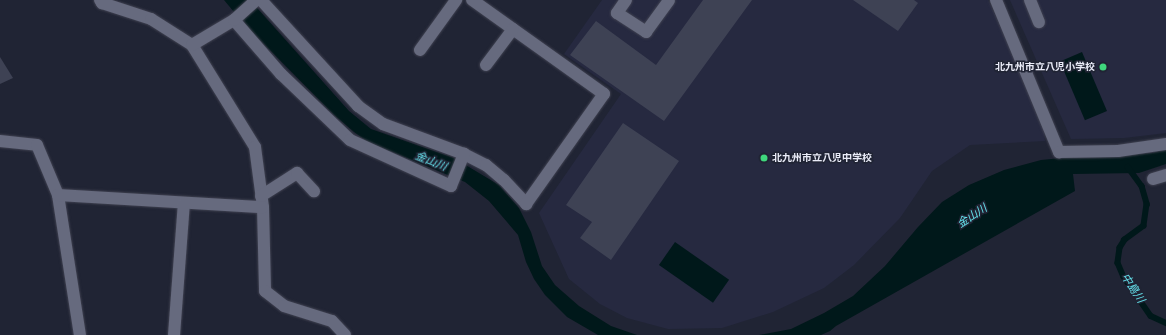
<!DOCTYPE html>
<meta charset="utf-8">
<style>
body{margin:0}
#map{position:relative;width:1166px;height:335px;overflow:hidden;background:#202434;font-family:"Open Sans","Noto Sans JP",sans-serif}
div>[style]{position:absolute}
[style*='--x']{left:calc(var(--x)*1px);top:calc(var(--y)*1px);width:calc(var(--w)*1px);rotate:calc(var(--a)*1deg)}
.built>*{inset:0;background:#262940}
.water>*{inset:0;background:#00181a;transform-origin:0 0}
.stream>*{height:5.5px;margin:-2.75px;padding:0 2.75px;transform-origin:2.75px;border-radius:2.75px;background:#00181a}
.building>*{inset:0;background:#3e4254}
.roads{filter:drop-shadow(0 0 1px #404251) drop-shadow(0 0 1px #404251)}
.minor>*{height:12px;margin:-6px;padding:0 6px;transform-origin:6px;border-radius:6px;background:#666a7e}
.dots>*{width:11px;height:11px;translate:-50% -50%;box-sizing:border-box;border:2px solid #202434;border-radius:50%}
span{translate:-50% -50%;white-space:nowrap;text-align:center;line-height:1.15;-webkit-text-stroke:3px #202434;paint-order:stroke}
.poi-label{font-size:10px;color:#eaecf8;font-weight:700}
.right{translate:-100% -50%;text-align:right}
.left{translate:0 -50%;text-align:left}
.water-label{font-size:11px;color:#64e2ec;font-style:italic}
</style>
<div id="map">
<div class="built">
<i style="clip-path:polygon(602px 0,988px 0,1043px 117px,1045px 141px,970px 145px,932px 171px,900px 218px,854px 265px,824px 288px,773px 312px,722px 328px,668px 329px,627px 318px,600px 304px,569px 279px,539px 213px,621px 94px,564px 54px)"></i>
<i style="clip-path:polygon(1010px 0,1166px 0,1166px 133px,1124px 138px,1071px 139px)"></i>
</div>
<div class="water">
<i style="clip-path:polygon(224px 0,250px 0,349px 111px,371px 129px,454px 158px,499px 185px,519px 208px,531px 232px,542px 266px,555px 285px,579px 306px,611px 326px,637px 335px,598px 335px,567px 317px,545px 295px,534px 279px,526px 262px,518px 235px,489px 201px,465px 182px,368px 142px,354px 132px,334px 115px,244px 24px)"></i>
<i style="left:1082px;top:52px;width:64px;height:24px;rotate:67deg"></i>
<i style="clip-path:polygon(1166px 149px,1166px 164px,1139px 173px,1073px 174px,1075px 191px,836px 326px,830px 331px,821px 335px,759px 335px,791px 329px,824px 313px,853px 296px,885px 266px,918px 227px,942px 202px,969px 185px,1004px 170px,1041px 160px,1072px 157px,1152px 153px)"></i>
<i style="left:675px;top:242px;width:66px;height:28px;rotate:35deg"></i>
</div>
<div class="stream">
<i style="--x:1128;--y:167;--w:24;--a:54"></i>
<i style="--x:1142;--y:186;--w:19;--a:74"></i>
<i style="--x:1147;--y:204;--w:22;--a:98"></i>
<i style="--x:1144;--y:226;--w:24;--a:144"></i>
<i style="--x:1125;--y:240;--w:9;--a:122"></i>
<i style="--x:1120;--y:248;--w:15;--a:98"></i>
<i style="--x:1118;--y:263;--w:15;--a:67"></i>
<i style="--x:1124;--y:277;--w:47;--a:55.3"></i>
<i style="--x:1151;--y:316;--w:17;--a:25"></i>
</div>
<div class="building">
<i style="clip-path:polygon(703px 0,752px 0,664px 121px,570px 55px,596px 21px,656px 65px)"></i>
<i style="clip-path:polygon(853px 0,914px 0,918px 3px,898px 31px)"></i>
<i style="clip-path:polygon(0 57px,13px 78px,0 84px)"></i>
<i style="clip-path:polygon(623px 123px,679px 161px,611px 260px,580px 238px,592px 222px,566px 205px)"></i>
</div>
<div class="roads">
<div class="minor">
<i style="--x:100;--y:0;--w:4;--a:56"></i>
<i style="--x:102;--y:3;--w:52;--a:18.1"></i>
<i style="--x:151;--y:19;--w:49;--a:32.4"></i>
<i style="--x:192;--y:45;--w:120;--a:58.3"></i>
<i style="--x:255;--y:147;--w:61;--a:82.4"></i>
<i style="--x:263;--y:207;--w:84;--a:88.6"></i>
<i style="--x:265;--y:291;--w:24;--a:38"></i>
<i style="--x:284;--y:306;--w:50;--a:17.4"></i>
<i style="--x:332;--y:321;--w:19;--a:47"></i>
<i style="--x:261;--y:0;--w:144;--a:47.5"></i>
<i style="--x:358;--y:106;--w:31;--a:36"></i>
<i style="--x:383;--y:124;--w:86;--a:20.3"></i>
<i style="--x:464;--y:154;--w:25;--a:27"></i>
<i style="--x:486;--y:165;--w:23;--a:40"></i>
<i style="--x:504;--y:180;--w:33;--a:47"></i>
<i style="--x:526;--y:204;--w:135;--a:-54.7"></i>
<i style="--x:604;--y:94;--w:162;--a:-144.5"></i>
<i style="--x:626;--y:0;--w:16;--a:125"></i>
<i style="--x:617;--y:13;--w:35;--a:33"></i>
<i style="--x:646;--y:32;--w:39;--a:-54"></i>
<i style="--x:996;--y:0;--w:165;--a:67.5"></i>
<i style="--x:1059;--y:152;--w:59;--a:-1"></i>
<i style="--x:1118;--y:151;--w:49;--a:-8.3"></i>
<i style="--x:1030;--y:0;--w:24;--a:68"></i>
<i style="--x:234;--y:20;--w:72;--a:49"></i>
<i style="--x:281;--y:74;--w:95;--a:43.7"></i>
<i style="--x:350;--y:140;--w:111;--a:24.5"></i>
<i style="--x:451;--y:186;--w:35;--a:-68"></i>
<i style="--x:192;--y:45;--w:49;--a:-30.8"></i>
<i style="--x:234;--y:20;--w:30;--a:-42"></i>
<i style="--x:420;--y:50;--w:62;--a:-54.2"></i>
<i style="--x:486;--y:65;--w:45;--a:-53.1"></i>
<i style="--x:0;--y:141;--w:37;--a:6"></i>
<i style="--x:37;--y:145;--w:54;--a:67.2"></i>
<i style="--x:58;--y:195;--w:142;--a:81.1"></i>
<i style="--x:1153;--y:179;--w:14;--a:-17"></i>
<i style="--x:58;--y:195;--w:205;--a:3.4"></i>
<i style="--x:261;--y:196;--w:43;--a:-32.6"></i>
<i style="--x:297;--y:173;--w:25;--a:47"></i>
<i style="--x:174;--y:335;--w:132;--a:-85.7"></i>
</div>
</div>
<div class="dots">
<i style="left:1103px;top:67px;background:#3fd77d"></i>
<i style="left:764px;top:158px;background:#3fd77d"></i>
</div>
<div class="poi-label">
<span class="right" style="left:1095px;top:67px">北九州市立八児小学校</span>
<span class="left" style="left:772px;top:158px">北九州市立八児中学校</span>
</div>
<div class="water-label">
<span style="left:431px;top:161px;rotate:22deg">金山川</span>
<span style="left:972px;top:216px;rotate:-33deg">金山川</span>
<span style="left:1133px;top:288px;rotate:57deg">中島川</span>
</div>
</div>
